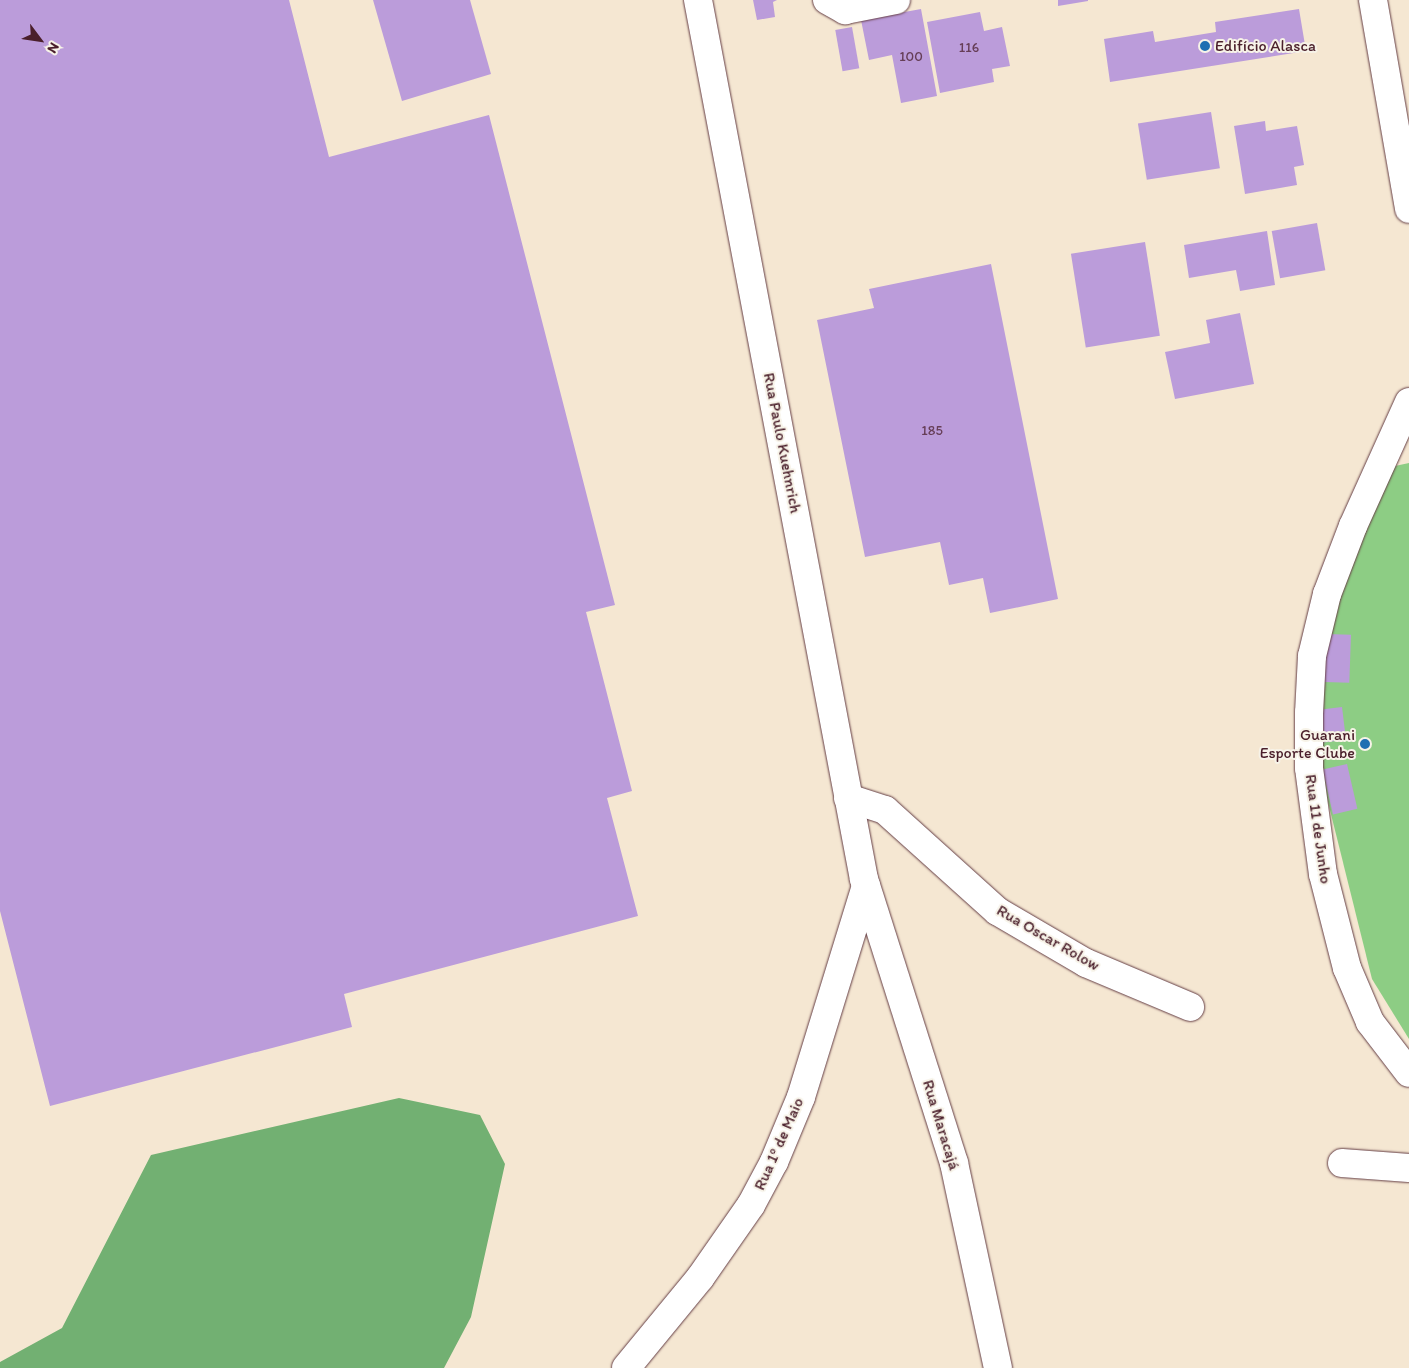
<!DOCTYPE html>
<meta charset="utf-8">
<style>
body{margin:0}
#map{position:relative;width:1409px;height:1368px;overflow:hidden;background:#f5e7d2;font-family:Itim,sans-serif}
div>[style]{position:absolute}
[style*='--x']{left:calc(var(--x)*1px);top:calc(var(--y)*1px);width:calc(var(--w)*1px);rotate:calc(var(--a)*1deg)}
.green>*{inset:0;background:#8dcd84}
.forest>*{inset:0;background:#72b072}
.building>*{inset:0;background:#bb9cda;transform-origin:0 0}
.roads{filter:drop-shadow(0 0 1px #643d44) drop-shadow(0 0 1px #643d44)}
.minor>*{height:28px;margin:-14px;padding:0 14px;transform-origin:14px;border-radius:14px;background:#fff}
.dots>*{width:14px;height:14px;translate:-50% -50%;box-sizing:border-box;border:2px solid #f7f3e8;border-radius:50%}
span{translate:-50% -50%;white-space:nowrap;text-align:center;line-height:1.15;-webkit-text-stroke:4px #f7f3e8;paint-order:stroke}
.number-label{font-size:14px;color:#663e57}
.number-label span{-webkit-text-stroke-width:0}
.poi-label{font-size:16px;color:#4a1f2b}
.left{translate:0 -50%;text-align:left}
.right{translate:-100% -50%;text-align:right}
.street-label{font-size:16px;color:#4a1f2b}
.north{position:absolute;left:15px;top:15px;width:50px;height:50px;-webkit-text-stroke:4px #f7f3e8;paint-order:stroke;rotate:121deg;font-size:14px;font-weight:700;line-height:20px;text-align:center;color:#4a1f2b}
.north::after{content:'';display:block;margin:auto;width:18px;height:22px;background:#4a1f2b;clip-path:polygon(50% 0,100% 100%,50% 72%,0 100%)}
</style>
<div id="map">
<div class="green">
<i style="clip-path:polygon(1409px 463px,1409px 1039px,1372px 979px,1326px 794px,1315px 694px,1339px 584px,1395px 466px)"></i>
</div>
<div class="forest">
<i style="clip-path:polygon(399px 1098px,480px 1115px,505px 1164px,471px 1317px,444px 1368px,0 1368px,0 1362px,62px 1328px,151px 1155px)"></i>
</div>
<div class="building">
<i style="clip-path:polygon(0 0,289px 0,329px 157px,489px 115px,615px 605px,586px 612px,632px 791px,607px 798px,638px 916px,344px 994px,352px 1027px,50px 1106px,0 911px)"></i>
<i style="clip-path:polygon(373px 0,470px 0,491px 74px,402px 101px)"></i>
<i style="clip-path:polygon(753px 0,777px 0,773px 2px,775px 17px,757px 20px)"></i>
<i style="clip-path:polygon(1058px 0,1088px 0,1088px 1px,1058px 6px)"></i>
<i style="clip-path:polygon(921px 9px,937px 96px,901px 103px,892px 55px,869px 60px,861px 20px)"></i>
<i style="clip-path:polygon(1299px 9px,1306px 51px,1110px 82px,1104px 39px,1153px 31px,1155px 42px,1216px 32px,1215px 22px)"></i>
<i style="clip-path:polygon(980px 12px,984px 31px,1002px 27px,1010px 66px,992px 69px,994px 82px,940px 93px,927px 22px)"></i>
<i style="left:852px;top:27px;width:42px;height:17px;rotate:80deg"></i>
<i style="left:1211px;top:112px;width:57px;height:74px;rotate:81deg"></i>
<i style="clip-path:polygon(1265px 121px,1266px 131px,1297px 126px,1304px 165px,1294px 167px,1297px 185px,1245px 194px,1234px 126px)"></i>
<i style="left:1317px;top:223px;width:48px;height:46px;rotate:80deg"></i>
<i style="clip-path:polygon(1267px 231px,1275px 285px,1240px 291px,1236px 270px,1189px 278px,1184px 245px)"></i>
<i style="left:1145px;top:242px;width:95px;height:75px;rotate:81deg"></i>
<i style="clip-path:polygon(991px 264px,1058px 599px,990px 613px,983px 578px,949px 585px,940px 542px,865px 557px,817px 320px,874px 308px,869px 289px)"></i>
<i style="clip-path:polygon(1240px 313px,1254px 384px,1175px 399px,1165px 352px,1210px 343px,1206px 320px)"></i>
<i style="left:1326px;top:634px;width:25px;height:48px;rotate:2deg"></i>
<i style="left:1342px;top:707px;width:33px;height:23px;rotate:83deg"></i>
<i style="left:1347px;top:764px;width:46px;height:25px;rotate:77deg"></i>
</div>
<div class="roads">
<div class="minor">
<i style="--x:698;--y:0;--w:895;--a:79.31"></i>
<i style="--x:864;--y:879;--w:298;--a:72.4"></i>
<i style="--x:954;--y:1163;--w:210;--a:77.9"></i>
<i style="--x:827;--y:0;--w:21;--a:29"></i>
<i style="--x:845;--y:10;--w:52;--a:-11.1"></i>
<i style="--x:1373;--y:0;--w:212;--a:80.2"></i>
<i style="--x:1409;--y:402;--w:136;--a:114.3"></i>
<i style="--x:1353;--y:526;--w:73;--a:110.9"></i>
<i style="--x:1327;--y:594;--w:64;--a:103.6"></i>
<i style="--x:1312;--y:656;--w:57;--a:93"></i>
<i style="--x:1309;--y:713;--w:55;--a:90"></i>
<i style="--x:1309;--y:768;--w:107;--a:82.5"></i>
<i style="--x:1323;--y:874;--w:97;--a:75.7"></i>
<i style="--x:1347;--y:968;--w:59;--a:66.9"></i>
<i style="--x:1370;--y:1022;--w:64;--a:52.6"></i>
<i style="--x:848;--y:798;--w:39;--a:18"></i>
<i style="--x:885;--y:810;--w:151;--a:42"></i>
<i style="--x:997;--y:911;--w:103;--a:30.3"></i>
<i style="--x:1086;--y:963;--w:113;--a:22.9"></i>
<i style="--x:1342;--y:1163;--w:67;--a:4.3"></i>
<i style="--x:626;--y:1368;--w:117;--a:-50.6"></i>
<i style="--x:700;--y:1278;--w:89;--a:-55.1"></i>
<i style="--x:751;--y:1205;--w:49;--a:-61.9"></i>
<i style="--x:774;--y:1162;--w:70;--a:-67.4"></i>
<i style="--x:801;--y:1097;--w:221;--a:-72.9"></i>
</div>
</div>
<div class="dots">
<i style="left:1205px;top:46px;background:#1f6fb2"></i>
<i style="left:1365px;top:744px;background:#1f6fb2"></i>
</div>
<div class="number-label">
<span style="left:969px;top:48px">116</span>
<span style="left:911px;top:57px">100</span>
<span style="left:932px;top:431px">185</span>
</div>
<div class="poi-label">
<span class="left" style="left:1215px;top:46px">Edifício Alasca</span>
<span class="right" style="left:1355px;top:744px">Guarani<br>Esporte Clube</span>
</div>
<div class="street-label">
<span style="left:782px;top:443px;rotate:79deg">Rua Paulo Kuehnrich</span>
<span style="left:1318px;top:829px;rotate:82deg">Rua 11 de Junho</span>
<span style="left:1048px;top:938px;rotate:30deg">Rua Oscar Rolow</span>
<span style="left:941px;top:1125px;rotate:73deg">Rua Maracajá</span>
<span style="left:779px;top:1144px;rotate:-66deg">Rua 1º de Maio</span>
</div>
<div class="north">N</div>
</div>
